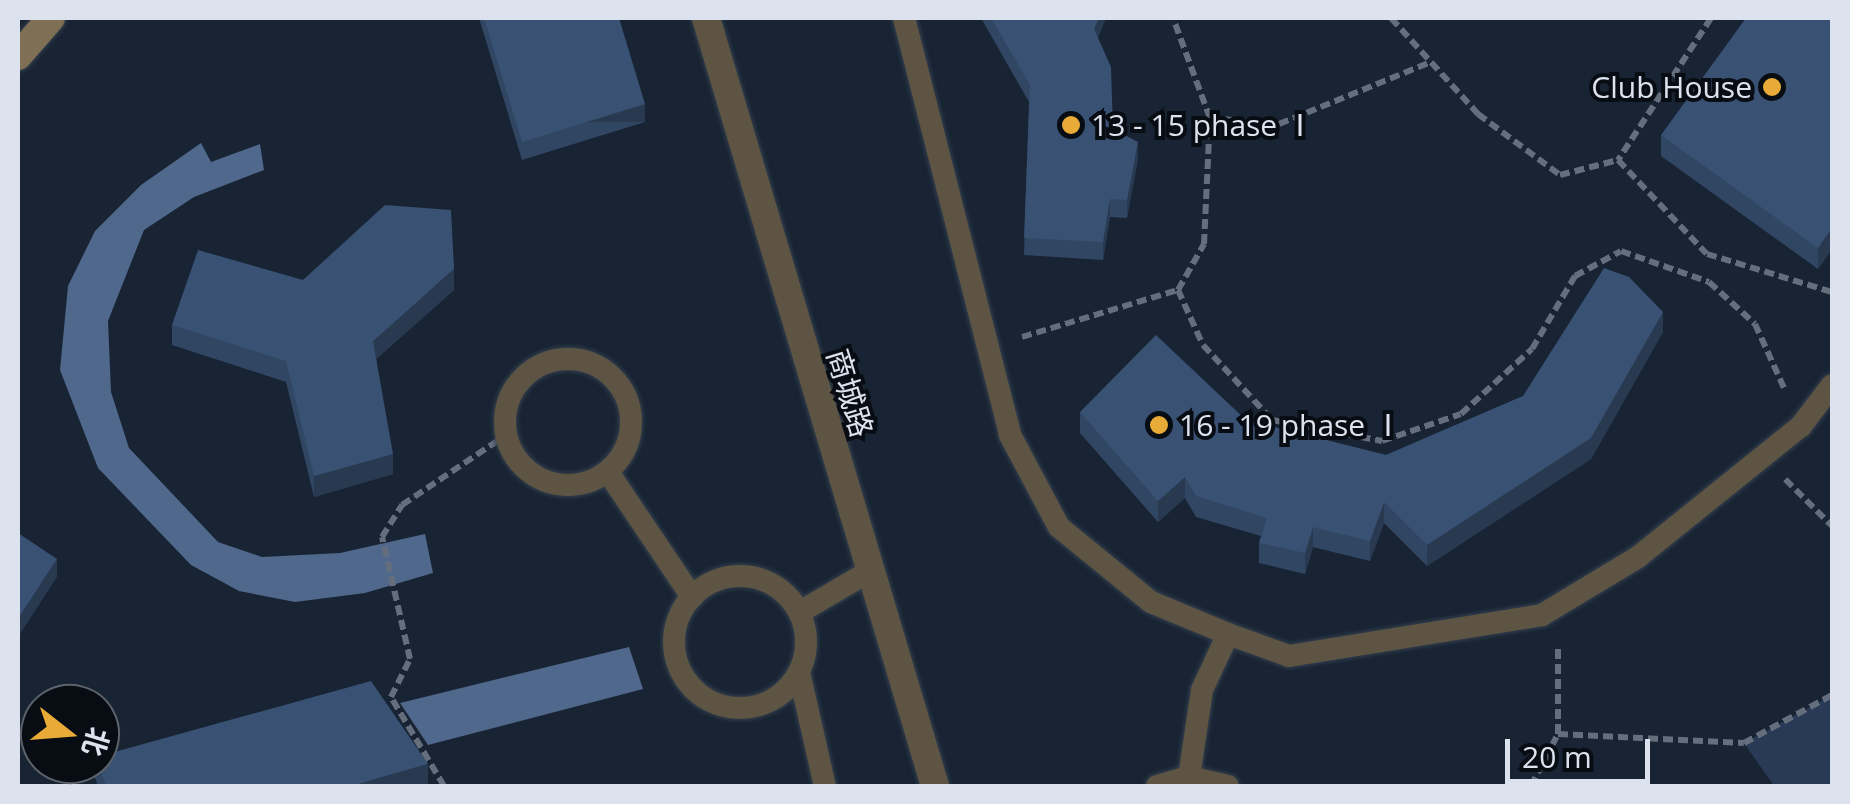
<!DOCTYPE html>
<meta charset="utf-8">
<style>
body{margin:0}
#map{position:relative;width:1850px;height:804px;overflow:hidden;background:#182433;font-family:"Open Sans","Noto Sans SC",sans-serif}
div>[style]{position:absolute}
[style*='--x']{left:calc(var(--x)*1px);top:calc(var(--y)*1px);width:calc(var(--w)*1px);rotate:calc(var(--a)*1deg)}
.green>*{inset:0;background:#283a55}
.water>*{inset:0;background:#4f688c}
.path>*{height:6px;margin-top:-3px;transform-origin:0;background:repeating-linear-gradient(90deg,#646e7c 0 10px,transparent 0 15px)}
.roads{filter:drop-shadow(0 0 2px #333f4d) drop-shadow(0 0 2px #333f4d)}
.service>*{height:22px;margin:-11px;padding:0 11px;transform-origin:11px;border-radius:11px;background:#5e5443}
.service>.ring{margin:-11px;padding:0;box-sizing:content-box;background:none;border:22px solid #5e5443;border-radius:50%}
.minor>*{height:28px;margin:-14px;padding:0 14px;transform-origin:14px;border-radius:14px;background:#5e5443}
.secondary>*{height:28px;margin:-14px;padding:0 14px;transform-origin:14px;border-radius:14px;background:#7f6f54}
.wall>*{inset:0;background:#314663}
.shaded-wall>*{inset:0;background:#283950;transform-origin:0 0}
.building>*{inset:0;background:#395173}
.dots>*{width:28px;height:28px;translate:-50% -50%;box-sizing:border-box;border:5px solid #080d14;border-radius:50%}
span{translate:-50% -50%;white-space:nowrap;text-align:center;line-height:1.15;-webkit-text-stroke:8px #080d14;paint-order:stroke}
.poi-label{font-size:30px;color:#dce3ee}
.right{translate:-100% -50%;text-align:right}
.left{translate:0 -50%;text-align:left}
.street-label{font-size:30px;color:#dce3ee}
.frame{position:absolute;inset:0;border:20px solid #dce3ee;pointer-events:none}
.north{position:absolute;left:20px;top:684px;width:100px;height:100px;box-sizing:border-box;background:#080d14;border:2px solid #5d636b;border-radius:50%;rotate:107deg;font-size:28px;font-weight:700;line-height:40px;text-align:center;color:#dce3ee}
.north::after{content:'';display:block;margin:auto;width:35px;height:45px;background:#e9ab38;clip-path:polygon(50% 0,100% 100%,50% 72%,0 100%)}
.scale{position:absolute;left:1505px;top:739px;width:145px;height:45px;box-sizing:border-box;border:5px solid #dce3ee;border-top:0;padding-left:12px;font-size:30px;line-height:35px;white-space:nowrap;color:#dce3ee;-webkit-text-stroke:8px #080d14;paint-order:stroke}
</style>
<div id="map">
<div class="green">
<i style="clip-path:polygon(1832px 695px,1832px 786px,1774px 786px,1744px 743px)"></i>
</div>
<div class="water">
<i style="clip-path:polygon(201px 143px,211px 162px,260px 144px,264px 170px,194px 197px,144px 230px,108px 321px,111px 392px,129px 448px,218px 542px,262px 557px,340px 553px,425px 534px,433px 573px,365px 593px,295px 602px,239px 591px,191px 565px,98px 468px,60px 370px,68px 286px,95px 231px,141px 185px)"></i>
<i style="clip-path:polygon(629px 647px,643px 689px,428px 745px,400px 703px)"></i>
</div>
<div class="path">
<i style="--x:1391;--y:18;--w:130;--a:47.8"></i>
<i style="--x:1478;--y:114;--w:102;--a:36.6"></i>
<i style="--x:1560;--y:175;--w:60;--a:-14.5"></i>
<i style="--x:1711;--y:18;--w:170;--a:123.2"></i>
<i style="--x:1618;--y:160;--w:129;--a:46.6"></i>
<i style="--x:1707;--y:254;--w:131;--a:16.9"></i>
<i style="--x:1210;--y:118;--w:69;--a:5"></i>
<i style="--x:1279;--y:124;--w:164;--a:-22.2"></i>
<i style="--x:1178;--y:290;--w:60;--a:65.6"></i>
<i style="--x:1203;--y:345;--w:102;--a:47.4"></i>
<i style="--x:1272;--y:420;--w:112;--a:10.8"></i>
<i style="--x:1382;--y:441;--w:83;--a:-18.9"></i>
<i style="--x:1461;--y:414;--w:96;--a:-42.5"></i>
<i style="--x:1532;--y:349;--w:85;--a:-59.5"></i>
<i style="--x:1575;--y:276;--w:52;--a:-28.5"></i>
<i style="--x:1621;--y:251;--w:93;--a:19.4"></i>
<i style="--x:1709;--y:282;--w:62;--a:42.4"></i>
<i style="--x:1755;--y:324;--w:70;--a:65.6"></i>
<i style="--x:1022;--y:337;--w:163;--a:-16.8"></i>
<i style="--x:1178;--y:290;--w:53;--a:-60.5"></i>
<i style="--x:1204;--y:244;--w:126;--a:-87.3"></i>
<i style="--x:1210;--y:118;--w:107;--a:-110.3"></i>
<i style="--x:1785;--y:479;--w:66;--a:45"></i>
<i style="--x:1558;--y:734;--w:186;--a:2.8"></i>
<i style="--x:1744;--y:743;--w:100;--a:-28.6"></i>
<i style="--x:444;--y:786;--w:104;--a:-120.8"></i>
<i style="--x:391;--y:697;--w:42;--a:-63.4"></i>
<i style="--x:410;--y:659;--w:125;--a:-102.9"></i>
<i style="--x:382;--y:537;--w:38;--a:-58"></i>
<i style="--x:402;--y:505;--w:125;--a:-33.9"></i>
<i style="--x:1531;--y:786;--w:59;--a:-62.6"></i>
<i style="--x:1558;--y:734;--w:87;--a:-90"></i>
</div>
<div class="roads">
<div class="service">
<i style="--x:904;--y:18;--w:430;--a:75.7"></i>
<i style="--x:1010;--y:435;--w:104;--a:62"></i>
<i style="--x:1059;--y:527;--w:119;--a:39.2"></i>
<i style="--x:1151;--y:602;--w:83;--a:22.6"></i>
<i style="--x:1228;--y:634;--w:62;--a:114.9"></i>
<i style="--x:1202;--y:690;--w:88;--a:98.5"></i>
<i class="ring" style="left:505px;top:359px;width:104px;height:104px"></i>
<i style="--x:608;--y:472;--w:151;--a:56.1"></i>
<i class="ring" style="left:674px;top:576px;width:110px;height:110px"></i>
<i style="--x:800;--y:612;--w:81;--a:-30.4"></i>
<i style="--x:1228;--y:634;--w:65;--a:19.8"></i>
<i style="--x:1289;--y:656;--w:256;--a:-9.2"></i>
<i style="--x:1542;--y:615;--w:112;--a:-31.1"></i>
<i style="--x:1638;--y:557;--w:209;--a:-38.8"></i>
<i style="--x:1801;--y:426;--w:51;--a:-52.9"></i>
<i style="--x:799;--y:672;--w:117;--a:77.2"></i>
<i style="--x:1157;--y:786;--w:33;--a:-16"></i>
<i style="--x:1189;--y:777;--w:40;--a:13"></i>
</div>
<div class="minor">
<i style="--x:706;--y:18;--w:801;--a:73.4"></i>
</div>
<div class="secondary">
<i style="--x:18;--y:56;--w:50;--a:-49"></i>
</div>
</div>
<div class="wall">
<i style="clip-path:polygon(479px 18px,619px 18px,645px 122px,522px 160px)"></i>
<i style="clip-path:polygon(981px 18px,1106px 18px,1098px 37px,1113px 129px,1138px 159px,1127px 218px,1110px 217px,1103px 260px,1024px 255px,1029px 102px)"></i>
<i style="clip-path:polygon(1832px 18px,1832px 249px,1818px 269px,1661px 156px,1661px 135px)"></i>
<i style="clip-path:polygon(303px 280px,454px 290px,376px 359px,393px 474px,314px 497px,286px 382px,172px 345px,172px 325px)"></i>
<i style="clip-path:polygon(1663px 332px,1591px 459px,1427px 566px,1384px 523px,1370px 561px,1313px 547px,1305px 574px,1259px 563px,1259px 543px,1261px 536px,1196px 517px,1185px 498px,1158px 522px,1080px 433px,1080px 412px,1246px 420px,1386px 455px,1523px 396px)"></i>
<i style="clip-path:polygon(95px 764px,100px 764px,428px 785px,422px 786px,98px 786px,95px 778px)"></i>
</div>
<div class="shaded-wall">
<i style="clip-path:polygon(1099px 18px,1106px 18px,1094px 47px,1094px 29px)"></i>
<i style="left:645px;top:104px;width:18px;height:129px;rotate:90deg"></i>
<i style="clip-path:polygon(1138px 142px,1138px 159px,1127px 218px,1127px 200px)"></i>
<i style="clip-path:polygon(1110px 199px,1110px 217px,1103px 260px,1103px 242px)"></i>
<i style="clip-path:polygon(1832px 228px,1832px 249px,1818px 269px,1818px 248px)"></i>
<i style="clip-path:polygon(454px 269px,454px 290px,373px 362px,373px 341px)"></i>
<i style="clip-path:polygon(1663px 312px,1663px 332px,1591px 459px,1427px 566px,1427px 545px)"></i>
<i style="clip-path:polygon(393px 454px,393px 474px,314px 497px,314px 476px)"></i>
<i style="clip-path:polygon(1185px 477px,1185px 498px,1158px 522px,1158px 501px)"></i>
<i style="clip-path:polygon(1384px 502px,1384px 523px,1370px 561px,1370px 541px)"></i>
<i style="clip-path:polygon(1313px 527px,1313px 547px,1305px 574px,1305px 553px)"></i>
<i style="clip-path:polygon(57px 559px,57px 577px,18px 637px,18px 619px)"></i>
<i style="clip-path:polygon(428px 764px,428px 785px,422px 786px,351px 786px)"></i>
</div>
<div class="building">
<i style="clip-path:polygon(484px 18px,619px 18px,645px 104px,522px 142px)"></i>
<i style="clip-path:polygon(991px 18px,1099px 18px,1094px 29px,1111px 67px,1113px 129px,1138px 142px,1127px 200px,1110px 199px,1103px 242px,1024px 238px,1030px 85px)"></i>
<i style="clip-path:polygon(1746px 18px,1832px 18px,1832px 228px,1818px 248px,1661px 135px)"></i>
<i style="clip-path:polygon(385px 205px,451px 210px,454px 269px,373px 341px,393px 454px,314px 476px,286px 361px,172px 325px,198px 250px,303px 280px)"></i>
<i style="clip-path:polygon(1604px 268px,1629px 277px,1663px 312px,1591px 438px,1427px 545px,1384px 502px,1370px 541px,1313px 527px,1305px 553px,1259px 543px,1267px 518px,1196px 496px,1185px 477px,1158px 501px,1080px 412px,1156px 335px,1246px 420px,1386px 455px,1523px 396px)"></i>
<i style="clip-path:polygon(18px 533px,57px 559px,18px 619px)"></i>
<i style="clip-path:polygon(371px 681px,428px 764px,351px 786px,106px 786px,98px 764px,100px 764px,100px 756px)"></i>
</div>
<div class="dots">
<i style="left:1772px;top:87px;background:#e9ab38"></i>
<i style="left:1071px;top:125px;background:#e9ab38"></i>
<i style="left:1159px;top:425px;background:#e9ab38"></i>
</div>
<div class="poi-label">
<span class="right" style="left:1752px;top:87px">Club House</span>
<span class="left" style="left:1091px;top:125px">13 - 15 phase Ⅰ</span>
<span class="left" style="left:1179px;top:425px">16 - 19 phase Ⅰ</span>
</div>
<div class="street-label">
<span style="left:850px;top:393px;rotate:73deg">商城路</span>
</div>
<div class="frame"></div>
<div class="north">北</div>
<div class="scale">20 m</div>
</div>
